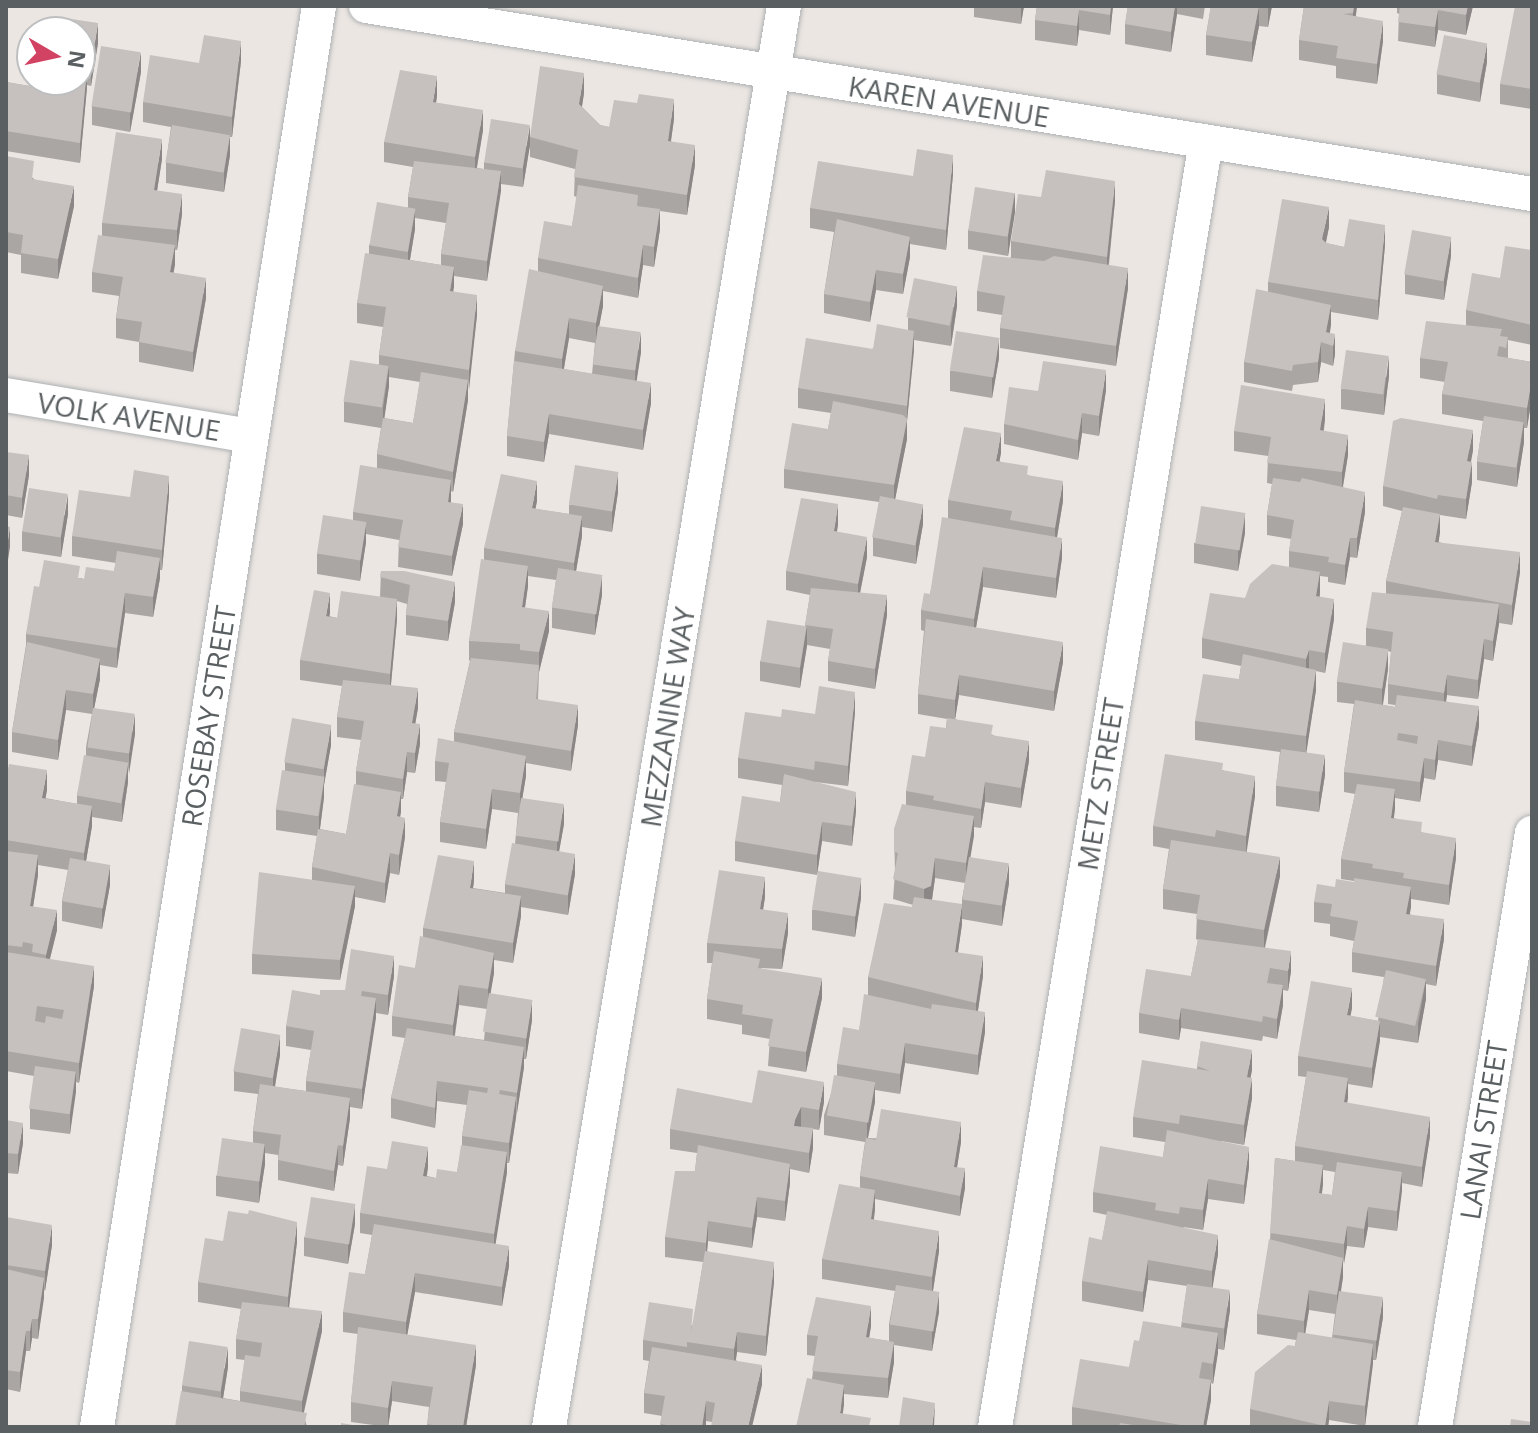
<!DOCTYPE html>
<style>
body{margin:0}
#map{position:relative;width:1538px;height:1433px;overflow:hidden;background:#ebe6e2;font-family:"Open Sans",sans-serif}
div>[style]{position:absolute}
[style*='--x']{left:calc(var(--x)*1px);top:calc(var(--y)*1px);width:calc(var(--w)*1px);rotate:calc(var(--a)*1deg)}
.roads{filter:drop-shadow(0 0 2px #adb1b3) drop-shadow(0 0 2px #adb1b3)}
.street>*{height:34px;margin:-17px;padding:0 17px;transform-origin:17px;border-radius:17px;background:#fff}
.wall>*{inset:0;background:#aaa6a4}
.shaded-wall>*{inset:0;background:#8b8786}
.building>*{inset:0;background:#c6c1bf;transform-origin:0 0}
span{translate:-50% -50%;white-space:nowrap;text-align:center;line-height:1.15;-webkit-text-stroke:6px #fff;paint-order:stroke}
.street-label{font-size:28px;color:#5a5f61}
.frame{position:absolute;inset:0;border:8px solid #5a5f61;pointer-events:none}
.north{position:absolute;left:16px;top:16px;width:80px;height:80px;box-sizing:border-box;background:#fff;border:2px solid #bdbfc0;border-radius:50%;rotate:99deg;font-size:22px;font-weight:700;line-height:32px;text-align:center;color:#5a5f61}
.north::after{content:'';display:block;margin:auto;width:28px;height:36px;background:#d24262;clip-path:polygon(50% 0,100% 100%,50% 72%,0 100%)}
</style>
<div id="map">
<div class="roads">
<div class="street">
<i style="--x:366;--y:6;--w:1181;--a:9.16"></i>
<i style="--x:6;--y:395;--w:249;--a:9.5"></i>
<i style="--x:97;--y:1427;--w:1438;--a:-81.12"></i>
<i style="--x:549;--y:1427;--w:1440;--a:-80.61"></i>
<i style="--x:995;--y:1427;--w:1302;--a:-80.68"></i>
<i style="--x:1435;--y:1427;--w:602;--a:-80.73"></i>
</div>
</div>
<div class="wall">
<i style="clip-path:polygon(974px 6px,1024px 6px,1021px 24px,974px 17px)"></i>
<i style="clip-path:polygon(1037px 6px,1113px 6px,1110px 35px,1079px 30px,1077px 46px,1035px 40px,1035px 20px)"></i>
<i style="clip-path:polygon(1128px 6px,1205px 6px,1203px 19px,1177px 14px,1171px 52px,1125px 44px,1125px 24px)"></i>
<i style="clip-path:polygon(1211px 6px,1272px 6px,1268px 27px,1259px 26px,1252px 62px,1206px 55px,1206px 35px)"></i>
<i style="clip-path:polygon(1304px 6px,1357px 6px,1356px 16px,1383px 41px,1377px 84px,1336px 78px,1336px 66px,1299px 60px,1299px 40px)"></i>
<i style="clip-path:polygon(1397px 6px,1473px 6px,1466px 35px,1438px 30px,1435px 47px,1398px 41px,1399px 14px,1397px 13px)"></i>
<i style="clip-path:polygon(1532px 6px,1532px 109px,1500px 104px,1500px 84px)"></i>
<i style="clip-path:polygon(80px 32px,98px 43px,91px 86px,87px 85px,80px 163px,6px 151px,6px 82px,47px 89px,80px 80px)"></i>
<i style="clip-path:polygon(241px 61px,232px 137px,230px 137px,230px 155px,224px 192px,166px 183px,166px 163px,171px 127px,143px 122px,143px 102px,199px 63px)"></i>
<i style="clip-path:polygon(1487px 62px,1480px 102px,1437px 94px,1437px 74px)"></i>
<i style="clip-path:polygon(141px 72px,130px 132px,92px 125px,92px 106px)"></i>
<i style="clip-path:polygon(evenodd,584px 93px,582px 107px,600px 125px,609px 127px,674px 119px,671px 141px,695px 165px,687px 215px,660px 211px,660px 229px,654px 267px,643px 265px,638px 298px,603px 291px,603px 306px,599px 326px,641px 352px,636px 381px,651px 403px,643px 450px,549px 434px,544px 462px,507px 456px,507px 436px,515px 351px,538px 271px,538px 258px,572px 226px,577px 197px,574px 196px,575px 169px,530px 157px,530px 137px,584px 93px,569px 338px,595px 343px,592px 374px,564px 369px,569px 338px)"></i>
<i style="clip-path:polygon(evenodd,437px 96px,436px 103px,483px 130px,477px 168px,484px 169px,484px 162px,530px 145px,523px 187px,501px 184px,487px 281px,454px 276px,453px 291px,477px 315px,468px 390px,468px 400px,453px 492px,451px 491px,451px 502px,463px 524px,452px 576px,398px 567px,399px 540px,366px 534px,366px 542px,360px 581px,317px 574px,317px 554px,353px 520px,353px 512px,377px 468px,377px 454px,381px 428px,344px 422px,344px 402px,379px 364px,379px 355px,383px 327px,357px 323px,357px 303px,369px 253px,369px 245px,408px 207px,408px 197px,413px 167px,384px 162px,384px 142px,437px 96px,415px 218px,446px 223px,441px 254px,441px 265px,410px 260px,415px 229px,415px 218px,437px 96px,389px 377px,420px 382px,413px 423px,384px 418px,389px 386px,389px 377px)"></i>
<i style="clip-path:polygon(6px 156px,34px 179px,74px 206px,58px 279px,21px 273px,21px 255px,6px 252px)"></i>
<i style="clip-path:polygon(162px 159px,157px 191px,182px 214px,177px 250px,175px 250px,173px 273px,206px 298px,193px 372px,139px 362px,139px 342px,116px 338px,116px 318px,119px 296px,92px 292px,92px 272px,102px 236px,102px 223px)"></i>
<i style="clip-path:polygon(953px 174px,946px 250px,910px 244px,910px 257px,903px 294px,876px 290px,870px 322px,824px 313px,824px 294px,834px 232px,810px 228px,810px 208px,913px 176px)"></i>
<i style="clip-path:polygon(1015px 193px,1008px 256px,968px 249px,968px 230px)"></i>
<i style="clip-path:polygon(1041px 197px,1115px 201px,1109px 265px,1128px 288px,1116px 366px,1000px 348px,1000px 328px,1002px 315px,977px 311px,977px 291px,1011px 257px,1011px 241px)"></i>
<i style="clip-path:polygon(1329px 227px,1326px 243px,1344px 247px,1385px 245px,1378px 320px,1331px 312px,1330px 333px,1335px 354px,1333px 366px,1321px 362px,1318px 382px,1293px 385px,1292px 391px,1244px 382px,1244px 362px,1268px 292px,1268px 282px)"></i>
<i style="clip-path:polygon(1532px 250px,1532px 345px,1508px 340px,1508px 358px,1532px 362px,1532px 397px,1527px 428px,1524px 428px,1524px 442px,1517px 487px,1477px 480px,1477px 461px,1483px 421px,1442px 414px,1442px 394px,1445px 382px,1420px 378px,1420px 358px,1466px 325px,1466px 310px,1500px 278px)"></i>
<i style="clip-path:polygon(1451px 256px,1444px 300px,1405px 294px,1405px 274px)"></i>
<i style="clip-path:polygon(957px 306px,951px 346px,914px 340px,907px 421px,907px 439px,895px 499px,923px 524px,916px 564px,873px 556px,873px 537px,879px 502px,784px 488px,784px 469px,828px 429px,831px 413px,798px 408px,798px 388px,908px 330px,908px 318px)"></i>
<i style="clip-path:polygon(999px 358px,992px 398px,950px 391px,950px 371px)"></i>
<i style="clip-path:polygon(1389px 376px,1384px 415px,1341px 409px,1341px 389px)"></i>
<i style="clip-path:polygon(1106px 390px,1099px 436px,1082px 433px,1078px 460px,1004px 444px,1004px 424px,1038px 391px)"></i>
<i style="clip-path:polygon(1325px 419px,1324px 431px,1348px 455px,1343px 487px,1365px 512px,1357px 558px,1350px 557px,1345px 585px,1328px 582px,1328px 577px,1320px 576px,1320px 597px,1334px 619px,1325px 673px,1316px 671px,1316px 690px,1306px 752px,1325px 775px,1319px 812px,1276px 806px,1276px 786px,1280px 752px,1195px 740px,1195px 721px,1239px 679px,1241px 666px,1202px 658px,1202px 638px,1245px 598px,1289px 567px,1289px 551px,1291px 539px,1267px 535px,1267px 515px,1272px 484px,1267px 483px,1268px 456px,1234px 451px,1234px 431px)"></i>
<i style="clip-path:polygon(evenodd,1473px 450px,1471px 462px,1472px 482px,1466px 519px,1440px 515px,1439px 542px,1520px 572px,1512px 625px,1499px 623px,1493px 661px,1484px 659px,1478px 699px,1447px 695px,1446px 701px,1479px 726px,1472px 766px,1438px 760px,1435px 780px,1424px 778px,1420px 802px,1395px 798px,1394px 818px,1422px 832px,1456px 858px,1449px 905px,1411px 899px,1410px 914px,1444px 939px,1436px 986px,1426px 984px,1426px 999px,1418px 1043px,1380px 1037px,1372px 1088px,1348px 1084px,1347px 1103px,1430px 1136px,1422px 1187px,1402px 1183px,1397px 1231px,1368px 1227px,1364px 1248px,1347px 1246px,1343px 1264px,1343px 1277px,1341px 1291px,1383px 1317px,1376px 1360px,1373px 1360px,1365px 1426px,1329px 1420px,1328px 1427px,1250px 1427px,1250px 1409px,1295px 1346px,1296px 1340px,1257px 1334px,1257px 1314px,1270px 1240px,1275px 1158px,1295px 1161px,1295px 1146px,1306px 1077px,1298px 1076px,1298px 1056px,1352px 1008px,1350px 1016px,1378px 1021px,1384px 977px,1352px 972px,1352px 952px,1354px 941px,1330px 936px,1330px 924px,1314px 922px,1314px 902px,1335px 887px,1354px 882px,1354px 881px,1341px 879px,1341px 859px,1355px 794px,1344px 792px,1344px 772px,1354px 704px,1337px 702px,1337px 682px,1366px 645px,1366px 628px,1386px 594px,1386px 581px,1402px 511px,1383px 506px,1383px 486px,1473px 450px,1388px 651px,1391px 652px,1388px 684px,1388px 704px,1395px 705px,1395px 707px,1383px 705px,1388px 669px,1388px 651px,1473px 450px,1323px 1170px,1335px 1172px,1332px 1195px,1322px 1194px,1323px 1170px,1473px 450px,1309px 1310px,1335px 1314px,1332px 1338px,1305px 1334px,1309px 1310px)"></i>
<i style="clip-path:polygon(6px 452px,29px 475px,22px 518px,6px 515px)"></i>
<i style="clip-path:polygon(1001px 453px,999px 461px,1028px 475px,1063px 501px,1057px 538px,1062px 558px,1056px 598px,983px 587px,976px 628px,1063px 662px,1054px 711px,959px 695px,955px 719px,993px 735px,1029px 761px,1021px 808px,985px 802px,981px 828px,974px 827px,970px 857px,1009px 883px,1002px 926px,962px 919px,962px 899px,965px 883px,935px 878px,932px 900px,962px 924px,958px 952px,983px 976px,978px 1011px,985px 1032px,978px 1075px,905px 1063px,900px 1094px,875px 1090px,875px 1102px,868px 1138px,961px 1142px,957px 1167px,965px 1188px,960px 1216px,875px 1199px,874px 1220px,939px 1251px,933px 1291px,939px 1312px,932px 1351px,894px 1345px,894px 1362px,888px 1398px,844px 1394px,844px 1405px,796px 1427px,812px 1379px,815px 1356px,807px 1355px,807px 1335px,871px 1326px,869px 1338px,889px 1341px,889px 1324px,895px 1291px,822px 1279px,822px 1259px,860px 1188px,860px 1176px,865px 1142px,824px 1135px,824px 1115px,837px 1076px,837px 1064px,859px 1030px,868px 994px,868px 977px,912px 907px,913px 905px,893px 899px,895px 872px,894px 829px,906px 805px,906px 791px,925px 757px,946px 728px,947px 719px,918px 714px,918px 694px,924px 631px,921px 630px,921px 610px,930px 594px,948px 518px,948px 500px)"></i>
<i style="clip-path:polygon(evenodd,618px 492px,612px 532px,582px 527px,582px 536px,576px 571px,602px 595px,595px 635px,552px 628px,552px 608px,556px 580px,528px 576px,528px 586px,525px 608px,549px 631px,539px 672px,538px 699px,578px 725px,571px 771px,526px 763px,526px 776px,522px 798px,564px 824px,559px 851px,575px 874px,568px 915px,521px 907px,521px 916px,513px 963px,494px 960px,494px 973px,490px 993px,532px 1020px,526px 1059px,524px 1059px,524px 1067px,509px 1163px,507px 1163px,507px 1172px,495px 1244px,509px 1266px,502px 1306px,415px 1292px,407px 1335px,476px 1365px,466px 1427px,427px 1427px,429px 1407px,392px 1401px,388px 1427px,351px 1422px,351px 1402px,358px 1334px,343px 1332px,343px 1312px,365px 1274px,372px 1235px,360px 1233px,360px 1213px,387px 1169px,428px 1167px,427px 1176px,436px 1178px,457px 1172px,462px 1145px,462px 1136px,467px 1105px,437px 1101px,435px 1128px,391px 1118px,391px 1098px,405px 1038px,392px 1036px,392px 1016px,415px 968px,423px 937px,423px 928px,474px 881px,473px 888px,505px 893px,505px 884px,515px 844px,518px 813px,492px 809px,486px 849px,440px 842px,440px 822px,446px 782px,435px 781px,435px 761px,454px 741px,454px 732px,470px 661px,469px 660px,469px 641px,484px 560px,484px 548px,537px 501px,535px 509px,569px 514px,569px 505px,618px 492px,459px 1005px,487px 1009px,484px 1040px,455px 1036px,459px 1005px)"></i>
<i style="clip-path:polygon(169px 495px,162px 570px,160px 570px,160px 578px,153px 617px,125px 613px,117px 668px,100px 665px,100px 679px,94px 708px,135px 734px,128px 773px,128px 782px,122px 822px,92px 817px,92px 826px,86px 861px,110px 885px,102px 929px,62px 921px,62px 901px,68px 870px,38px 865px,38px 875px,33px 907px,57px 930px,50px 959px,94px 986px,79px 1083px,76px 1082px,70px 1134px,30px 1129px,30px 1109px,34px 1076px,6px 1071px,6px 779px,47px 790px,45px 798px,77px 804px,77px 795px,86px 755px,86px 747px,92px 714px,66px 710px,58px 760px,12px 752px,12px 732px,26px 645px,26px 634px,39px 587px,80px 578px,84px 579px,114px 571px,116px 563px,72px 556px,72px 536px,130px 497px)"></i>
<i style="clip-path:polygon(68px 514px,61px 557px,22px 551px,22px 531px)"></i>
<i style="clip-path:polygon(838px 524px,837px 532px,867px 557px,860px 593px,887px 615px,875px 689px,828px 681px,828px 661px,830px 649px,807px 645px,800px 688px,760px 681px,760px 661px,805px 626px,810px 595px,786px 590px,786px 571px)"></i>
<i style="clip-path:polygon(1245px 533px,1238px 571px,1194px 563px,1194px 543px)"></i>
<i style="clip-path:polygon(381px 571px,455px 602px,448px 641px,406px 635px,406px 615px,407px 604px,397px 601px,397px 619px,391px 685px,418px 708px,415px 723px,420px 744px,415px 773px,407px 772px,403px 799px,401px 799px,400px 817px,405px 837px,399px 875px,390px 873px,385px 903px,355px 897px,355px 906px,340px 980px,252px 974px,252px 954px,312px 880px,312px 867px,317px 836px,276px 830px,276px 810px,285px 771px,285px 762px,331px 745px,324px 785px,324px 797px,320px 829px,346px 834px,356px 784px,356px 771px,361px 740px,337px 737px,337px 717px,342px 686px,300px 680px,300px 660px,330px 613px,329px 616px,337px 618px,380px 597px)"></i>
<i style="clip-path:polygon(855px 712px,848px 786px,815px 782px,856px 811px,852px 846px,822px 841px,817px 875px,735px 861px,735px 841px,780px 802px,782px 785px,738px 778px,738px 758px,781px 717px)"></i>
<i style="clip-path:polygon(1223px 770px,1255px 796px,1246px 851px,1280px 876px,1265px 948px,1291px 971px,1288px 991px,1283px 990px,1283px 1005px,1277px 1039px,1263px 1036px,1262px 1041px,1181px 1028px,1179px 1040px,1139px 1033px,1139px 1013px,1191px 976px,1198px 940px,1196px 939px,1197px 914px,1163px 909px,1163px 889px,1169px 849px,1153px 846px,1153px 826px)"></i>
<i style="clip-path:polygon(765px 897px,763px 909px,788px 933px,782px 969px,760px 968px,822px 998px,806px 1072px,768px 1066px,770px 1039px,742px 1034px,742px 1025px,707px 1019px,707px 999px,712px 963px,707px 963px,707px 943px)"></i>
<i style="clip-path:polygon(861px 898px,855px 937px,812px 930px,812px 910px)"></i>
<i style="clip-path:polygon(394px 976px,388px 1015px,376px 1013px,362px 1109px,350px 1107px,350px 1118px,343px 1166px,338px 1165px,334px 1191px,278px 1180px,278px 1155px,265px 1153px,265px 1164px,259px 1203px,216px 1196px,216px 1176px,253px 1143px,253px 1131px,258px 1094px,234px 1091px,234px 1071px,280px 1055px,275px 1087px,306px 1091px,306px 1081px,311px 1050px,286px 1046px,286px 1026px,320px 995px,345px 990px)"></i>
<i style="clip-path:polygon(1201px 1041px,1252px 1070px,1250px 1078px,1252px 1098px,1244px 1145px,1221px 1141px,1249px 1167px,1244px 1204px,1208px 1199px,1203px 1230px,1183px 1227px,1218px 1254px,1212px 1288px,1230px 1310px,1224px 1350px,1218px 1349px,1213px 1384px,1211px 1383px,1211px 1400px,1206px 1427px,1072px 1427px,1072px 1407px,1129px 1367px,1139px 1341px,1181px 1327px,1187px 1286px,1148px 1280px,1143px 1312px,1082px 1301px,1082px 1281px,1102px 1240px,1107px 1215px,1093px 1212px,1093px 1192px,1163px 1157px,1165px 1142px,1133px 1137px,1133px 1117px,1197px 1069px)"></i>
<i style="clip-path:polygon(824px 1102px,819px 1130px,813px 1129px,813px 1148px,809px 1173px,790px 1169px,790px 1183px,785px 1221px,757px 1217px,752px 1248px,708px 1241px,707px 1251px,774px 1282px,766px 1356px,737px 1352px,736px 1360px,762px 1385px,712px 1422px,706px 1421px,706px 1427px,660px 1427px,662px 1416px,644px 1413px,644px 1393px,649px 1361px,643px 1360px,643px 1340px,693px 1325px,703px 1262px,665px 1257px,665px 1237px,695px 1171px,697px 1153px,670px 1149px,670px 1129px,752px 1103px)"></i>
<i style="clip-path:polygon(6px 1120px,23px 1143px,18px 1174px,6px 1173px)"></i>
<i style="clip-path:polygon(6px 1217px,52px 1245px,45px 1291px,44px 1290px,38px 1339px,32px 1338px,30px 1351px,26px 1351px,20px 1392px,6px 1389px)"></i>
<i style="clip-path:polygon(355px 1224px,348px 1264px,304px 1256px,304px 1237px)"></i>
<i style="clip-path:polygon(223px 1241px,297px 1242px,289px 1307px,322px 1331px,303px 1412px,307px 1427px,182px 1392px,182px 1385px,228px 1367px,223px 1398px,240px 1401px,240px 1391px,245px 1360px,236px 1359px,236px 1339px,241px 1309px,198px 1302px,198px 1282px)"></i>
<i style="clip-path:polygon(1532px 1312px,1532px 1338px,1531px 1338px)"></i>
</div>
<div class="shaded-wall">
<i style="clip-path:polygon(1021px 6px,1024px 6px,1021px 24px)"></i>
<i style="clip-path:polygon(1111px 6px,1113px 6px,1110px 35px,1110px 15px)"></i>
<i style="clip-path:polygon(1175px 6px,1177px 6px,1177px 14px,1171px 52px,1171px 32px)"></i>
<i style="clip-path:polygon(1259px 6px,1259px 26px,1252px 62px,1252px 42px)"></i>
<i style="clip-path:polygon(1268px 6px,1272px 6px,1268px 27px)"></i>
<i style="clip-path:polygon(1354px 6px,1357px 6px,1353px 33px,1353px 13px)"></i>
<i style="clip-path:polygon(1468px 6px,1473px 6px,1466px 35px,1466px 15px)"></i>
<i style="clip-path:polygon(1079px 10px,1079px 30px,1077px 46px,1077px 26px)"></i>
<i style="clip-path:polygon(1438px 10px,1438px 30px,1435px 47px,1435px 27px)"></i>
<i style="clip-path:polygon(1383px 21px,1383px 41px,1377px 84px,1377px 64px)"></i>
<i style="clip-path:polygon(98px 23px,98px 43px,91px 86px,91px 66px)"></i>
<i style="clip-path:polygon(241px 41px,241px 61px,232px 137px,232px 117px)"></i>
<i style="clip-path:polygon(1487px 43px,1487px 62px,1480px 102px,1480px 82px)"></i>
<i style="clip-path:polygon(141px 52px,141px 72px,130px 132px,130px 112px)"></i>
<i style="clip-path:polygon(87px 68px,87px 88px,80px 163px,80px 143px)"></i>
<i style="clip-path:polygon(584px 73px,584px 93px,579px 124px,579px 104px)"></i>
<i style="clip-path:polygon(437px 76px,437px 96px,433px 122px,433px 102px)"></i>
<i style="clip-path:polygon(674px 99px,674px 119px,668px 161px,668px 141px)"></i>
<i style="clip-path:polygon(483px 110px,483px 130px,475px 177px,475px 157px)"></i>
<i style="clip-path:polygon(530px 125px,530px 145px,523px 187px,523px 167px)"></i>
<i style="clip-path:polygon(230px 135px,230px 155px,224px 192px,224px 173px)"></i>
<i style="clip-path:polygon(162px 139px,162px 159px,154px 210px,154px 190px)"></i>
<i style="clip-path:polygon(695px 145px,695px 165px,687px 215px,687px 195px)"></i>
<i style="clip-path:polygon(953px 155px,953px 174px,946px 250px,946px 230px)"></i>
<i style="clip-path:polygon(501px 171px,501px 191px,487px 281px,487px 261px)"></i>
<i style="clip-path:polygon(1115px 181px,1115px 201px,1107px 277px,1107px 257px)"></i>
<i style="clip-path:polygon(74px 186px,74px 206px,58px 279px,58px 259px)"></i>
<i style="clip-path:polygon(1015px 193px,1015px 213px,1008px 256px,1008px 236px)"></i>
<i style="clip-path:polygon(182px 194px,182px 214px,177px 250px,177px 230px)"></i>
<i style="clip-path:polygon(1329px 207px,1329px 227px,1322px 259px,1322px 239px)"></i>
<i style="clip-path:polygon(415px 209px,415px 229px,408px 271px,408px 252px)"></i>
<i style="clip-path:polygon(660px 209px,660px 229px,654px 267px,654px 247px)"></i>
<i style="clip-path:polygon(1385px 225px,1385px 245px,1378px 320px,1378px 300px)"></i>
<i style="clip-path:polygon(910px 237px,910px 257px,903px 294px,903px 274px)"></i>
<i style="clip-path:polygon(1451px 237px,1451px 256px,1444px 300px,1444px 280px)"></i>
<i style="clip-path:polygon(175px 245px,175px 265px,170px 292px,170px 272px)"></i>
<i style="clip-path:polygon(643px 245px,643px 265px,638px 298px,638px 278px)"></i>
<i style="clip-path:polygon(454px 267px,454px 287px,450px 310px,450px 291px)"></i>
<i style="clip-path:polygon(1128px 268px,1128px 288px,1116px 366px,1116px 346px)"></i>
<i style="clip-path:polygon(876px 270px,876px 290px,870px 322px,870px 302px)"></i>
<i style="clip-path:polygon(206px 278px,206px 298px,193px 372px,193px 352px)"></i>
<i style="clip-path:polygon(603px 286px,603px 306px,596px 343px,596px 323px)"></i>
<i style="clip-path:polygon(957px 286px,957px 306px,951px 346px,951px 326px)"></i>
<i style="clip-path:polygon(477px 295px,477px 315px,469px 390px,469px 370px)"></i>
<i style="clip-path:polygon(1331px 305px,1331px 325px,1328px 344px,1326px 332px)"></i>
<i style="clip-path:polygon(569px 318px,569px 338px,562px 379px,562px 359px)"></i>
<i style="clip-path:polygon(914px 331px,914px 351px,907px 421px,907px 439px,894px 505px,894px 485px,907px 421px,907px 406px)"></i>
<i style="clip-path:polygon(641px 332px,641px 352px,635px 392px,635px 372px)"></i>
<i style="clip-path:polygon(1335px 334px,1335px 354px,1333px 366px,1333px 346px)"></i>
<i style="clip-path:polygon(999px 338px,999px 358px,992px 398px,992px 378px)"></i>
<i style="clip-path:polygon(1321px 342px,1321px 362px,1318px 382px,1318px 362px)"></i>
<i style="clip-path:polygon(1389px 356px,1389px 376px,1384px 415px,1384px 395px)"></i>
<i style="clip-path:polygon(389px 366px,389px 386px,383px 428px,383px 408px)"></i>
<i style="clip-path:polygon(1106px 370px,1106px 390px,1099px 436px,1099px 416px)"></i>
<i style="clip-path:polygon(1532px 378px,1532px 397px,1527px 428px,1527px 408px)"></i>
<i style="clip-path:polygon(468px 380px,468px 400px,453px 492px,453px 472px)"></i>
<i style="clip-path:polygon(651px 383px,651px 403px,643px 450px,643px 430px)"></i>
<i style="clip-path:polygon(1325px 399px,1325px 419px,1320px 450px,1320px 430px)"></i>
<i style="clip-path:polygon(1082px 413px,1082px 433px,1078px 460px,1078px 440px)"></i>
<i style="clip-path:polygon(549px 414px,549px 434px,544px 462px,544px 442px)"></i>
<i style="clip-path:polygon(1524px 422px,1524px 442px,1517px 487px,1517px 467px)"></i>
<i style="clip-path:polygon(1473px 430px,1473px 450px,1467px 481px,1467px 461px)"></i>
<i style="clip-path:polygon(1001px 433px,1001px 453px,996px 481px,996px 461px)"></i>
<i style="clip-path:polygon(1348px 435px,1348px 455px,1342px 491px,1342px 472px)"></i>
<i style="clip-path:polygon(29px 455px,29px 475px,22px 518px,22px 498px)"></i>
<i style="clip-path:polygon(1472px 462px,1472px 482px,1466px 519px,1466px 499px)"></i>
<i style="clip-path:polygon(618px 472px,618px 492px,612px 532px,612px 512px)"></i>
<i style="clip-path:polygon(169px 476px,169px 495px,162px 570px,162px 550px)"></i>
<i style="clip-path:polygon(451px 480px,451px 500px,448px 522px,448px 502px)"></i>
<i style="clip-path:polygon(537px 481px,537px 501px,532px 528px,532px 508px)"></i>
<i style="clip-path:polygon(1063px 481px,1063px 501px,1055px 548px,1055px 528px)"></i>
<i style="clip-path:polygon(1365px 492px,1365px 512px,1357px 558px,1357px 538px)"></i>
<i style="clip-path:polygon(68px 494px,68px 514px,61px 557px,61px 537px)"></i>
<i style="clip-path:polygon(463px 504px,463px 524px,452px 576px,452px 556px)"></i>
<i style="clip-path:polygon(838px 504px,838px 524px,834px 551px,834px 531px)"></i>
<i style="clip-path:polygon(923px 504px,923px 524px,916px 564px,916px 544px)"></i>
<i style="clip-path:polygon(1245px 513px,1245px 533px,1238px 571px,1238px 551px)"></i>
<i style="clip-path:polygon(1440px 514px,1440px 533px,1435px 562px,1435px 542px)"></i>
<i style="clip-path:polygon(582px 516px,582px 536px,574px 583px,574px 563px)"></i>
<i style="clip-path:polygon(366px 522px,366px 542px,360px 581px,360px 561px)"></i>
<i style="clip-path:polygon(10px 527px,10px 547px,6px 573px,6px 553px)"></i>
<i style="clip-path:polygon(867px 537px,867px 557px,858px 603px,858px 584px)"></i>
<i style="clip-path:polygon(1062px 538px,1062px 558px,1056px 598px,1056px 578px)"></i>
<i style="clip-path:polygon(1350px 538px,1350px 557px,1345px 585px,1345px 565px)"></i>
<i style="clip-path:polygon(1520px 552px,1520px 572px,1512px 625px,1512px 605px)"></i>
<i style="clip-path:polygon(160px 558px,160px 578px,153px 617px,153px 597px)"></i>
<i style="clip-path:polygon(528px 566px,528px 586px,522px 627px,522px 607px)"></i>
<i style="clip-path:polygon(983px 567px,983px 587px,974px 639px,974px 619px)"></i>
<i style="clip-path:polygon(1320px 572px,1320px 592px,1316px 616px,1316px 596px)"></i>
<i style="clip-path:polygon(602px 575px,602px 595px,595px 635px,595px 615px)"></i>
<i style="clip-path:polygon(455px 582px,455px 602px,448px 641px,448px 621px)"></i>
<i style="clip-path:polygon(125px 593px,125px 613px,117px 668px,117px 648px)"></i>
<i style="clip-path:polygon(330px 593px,330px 613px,326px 636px,326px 616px)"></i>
<i style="clip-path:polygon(887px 595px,887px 615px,875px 689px,875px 669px)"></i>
<i style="clip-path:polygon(397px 599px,397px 619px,390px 694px,390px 674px)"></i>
<i style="clip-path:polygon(1334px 599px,1334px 619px,1325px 673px,1325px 653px)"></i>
<i style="clip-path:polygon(1499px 604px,1499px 624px,1493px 661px,1493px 641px)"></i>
<i style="clip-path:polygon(549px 611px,549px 631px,539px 672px,539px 652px)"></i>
<i style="clip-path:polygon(807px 626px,807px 646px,800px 688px,800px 668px)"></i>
<i style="clip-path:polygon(1484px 639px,1484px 659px,1478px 699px,1478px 680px)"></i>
<i style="clip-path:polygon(1063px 642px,1063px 662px,1054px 711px,1054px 691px)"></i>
<i style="clip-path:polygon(1388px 649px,1388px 669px,1382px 709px,1382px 689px)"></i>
<i style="clip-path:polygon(1309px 650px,1309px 670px,1306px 679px,1306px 659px)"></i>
<i style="clip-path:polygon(100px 659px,100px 679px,93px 714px,93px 694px)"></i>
<i style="clip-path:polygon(1316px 670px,1316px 690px,1306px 755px,1306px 736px)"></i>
<i style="clip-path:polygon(959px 675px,959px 695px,955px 720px,955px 700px)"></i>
<i style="clip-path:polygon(1447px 675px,1447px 695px,1444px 713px,1444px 693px)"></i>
<i style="clip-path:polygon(418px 688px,418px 708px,412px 743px,412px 723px)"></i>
<i style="clip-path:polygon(66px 690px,66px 710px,58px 760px,58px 740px)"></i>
<i style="clip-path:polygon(855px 692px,855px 712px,848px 786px,848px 766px)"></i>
<i style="clip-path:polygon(578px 705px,578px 725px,571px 771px,571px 751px)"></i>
<i style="clip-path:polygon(1479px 706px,1479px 726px,1472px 766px,1472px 746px)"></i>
<i style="clip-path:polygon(135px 714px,135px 734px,129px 774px,129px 754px)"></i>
<i style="clip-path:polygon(420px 724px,420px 744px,415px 773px,415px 753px)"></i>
<i style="clip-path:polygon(331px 725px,331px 745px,324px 785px,324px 797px,319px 836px,319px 817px,324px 781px,324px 769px)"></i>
<i style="clip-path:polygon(1438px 740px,1438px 760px,1435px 780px,1435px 760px)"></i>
<i style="clip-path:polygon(1029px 741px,1029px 761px,1021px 808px,1021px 788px)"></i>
<i style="clip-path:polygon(407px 752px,407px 772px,403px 799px,403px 779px)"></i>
<i style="clip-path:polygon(1325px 755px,1325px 775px,1319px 812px,1319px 792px)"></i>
<i style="clip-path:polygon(526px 756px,526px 776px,520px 813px,520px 793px)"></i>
<i style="clip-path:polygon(1424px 758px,1424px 778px,1420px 802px,1420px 782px)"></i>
<i style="clip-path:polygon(128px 763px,128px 782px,122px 822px,122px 802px)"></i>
<i style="clip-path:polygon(47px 770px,47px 790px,42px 818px,42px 798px)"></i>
<i style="clip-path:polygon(1255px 776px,1255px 796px,1246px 856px,1246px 836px)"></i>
<i style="clip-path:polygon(985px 782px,985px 802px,981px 828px,981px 809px)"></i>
<i style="clip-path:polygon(492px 789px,492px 809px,486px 849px,486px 829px)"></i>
<i style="clip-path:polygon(1395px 789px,1395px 809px,1391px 838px,1391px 818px)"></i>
<i style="clip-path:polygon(401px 792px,401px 812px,397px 836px,397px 816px)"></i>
<i style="clip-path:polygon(856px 792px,856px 811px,852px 846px,852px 826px)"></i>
<i style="clip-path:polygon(564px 804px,564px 824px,557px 863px,557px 843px)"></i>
<i style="clip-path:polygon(92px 806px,92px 826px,84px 873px,84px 853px)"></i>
<i style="clip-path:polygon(974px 816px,974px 836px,966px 883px,966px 863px)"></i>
<i style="clip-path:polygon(405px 818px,405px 837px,399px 875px,399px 855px)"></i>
<i style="clip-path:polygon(822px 822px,822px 841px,817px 875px,817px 855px)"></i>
<i style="clip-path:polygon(1456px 838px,1456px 858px,1449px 905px,1449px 885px)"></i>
<i style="clip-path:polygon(390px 853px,390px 873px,385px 903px,385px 883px)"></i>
<i style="clip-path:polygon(575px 854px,575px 874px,568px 915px,568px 895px)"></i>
<i style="clip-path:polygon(38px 855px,38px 875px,30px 926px,30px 906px)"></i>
<i style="clip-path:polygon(1280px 857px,1280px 876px,1264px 950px,1264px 930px)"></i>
<i style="clip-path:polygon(935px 858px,935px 878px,931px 906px,924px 909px,924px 889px)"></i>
<i style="clip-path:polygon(474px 861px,474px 881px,470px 908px,470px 888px)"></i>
<i style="clip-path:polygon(1009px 863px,1009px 883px,1002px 926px,1002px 906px)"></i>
<i style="clip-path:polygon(110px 865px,110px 885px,102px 929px,102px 909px)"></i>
<i style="clip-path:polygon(765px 877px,765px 897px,760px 929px,760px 909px)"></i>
<i style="clip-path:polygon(861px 878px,861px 898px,855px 937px,855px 917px)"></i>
<i style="clip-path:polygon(355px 886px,355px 906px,340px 980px,340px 960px)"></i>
<i style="clip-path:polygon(1411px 887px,1411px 907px,1406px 934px,1406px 914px)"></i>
<i style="clip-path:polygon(521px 896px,521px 916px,513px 963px,513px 943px)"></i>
<i style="clip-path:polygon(962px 904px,962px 924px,955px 972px,955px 952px)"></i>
<i style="clip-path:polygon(57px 910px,57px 930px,46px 974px,46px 955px)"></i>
<i style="clip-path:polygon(788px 913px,788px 933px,782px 969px,782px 949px)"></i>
<i style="clip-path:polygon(1444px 919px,1444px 939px,1436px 986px,1436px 966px)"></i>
<i style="clip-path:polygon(1291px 951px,1291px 971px,1288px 991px,1288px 971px)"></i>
<i style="clip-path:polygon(494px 953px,494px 973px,488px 1009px,488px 989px)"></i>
<i style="clip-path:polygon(394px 956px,394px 976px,388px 1015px,388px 995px)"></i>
<i style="clip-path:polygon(983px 956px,983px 976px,976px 1023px,976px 1003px)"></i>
<i style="clip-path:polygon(94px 966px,94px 986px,79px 1083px,79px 1063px)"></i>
<i style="clip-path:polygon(822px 978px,822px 998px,806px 1072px,806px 1052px)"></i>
<i style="clip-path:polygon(1426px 979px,1426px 999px,1418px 1043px,1418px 1024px)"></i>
<i style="clip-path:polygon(459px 985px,459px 1005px,453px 1045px,453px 1025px)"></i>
<i style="clip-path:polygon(1283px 985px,1283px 1005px,1277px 1039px,1277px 1019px)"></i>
<i style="clip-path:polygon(1352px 988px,1352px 1008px,1347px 1035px,1347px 1015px)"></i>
<i style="clip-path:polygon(376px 998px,376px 1018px,362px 1109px,362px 1089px)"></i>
<i style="clip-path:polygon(532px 1000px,532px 1020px,526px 1059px,526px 1039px)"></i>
<i style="clip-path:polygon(1181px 1008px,1181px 1028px,1179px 1040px,1179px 1020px)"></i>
<i style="clip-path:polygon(985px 1012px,985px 1032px,978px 1075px,978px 1055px)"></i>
<i style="clip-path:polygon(1380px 1021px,1380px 1041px,1372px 1088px,1372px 1068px)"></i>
<i style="clip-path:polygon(280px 1035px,280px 1055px,273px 1097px,273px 1077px)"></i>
<i style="clip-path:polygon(905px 1043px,905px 1063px,900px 1094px,900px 1074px)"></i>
<i style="clip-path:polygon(524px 1047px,524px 1067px,517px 1113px,517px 1093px)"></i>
<i style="clip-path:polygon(1252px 1050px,1252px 1070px,1247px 1097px,1247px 1077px)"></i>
<i style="clip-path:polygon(76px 1072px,76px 1092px,70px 1134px,70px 1114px)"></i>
<i style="clip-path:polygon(1252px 1078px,1252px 1098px,1244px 1145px,1244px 1125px)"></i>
<i style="clip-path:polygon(1348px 1078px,1348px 1098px,1344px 1122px,1344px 1102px)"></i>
<i style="clip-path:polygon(437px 1081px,437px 1101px,435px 1128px,435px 1108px)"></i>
<i style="clip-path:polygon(824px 1082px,824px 1102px,819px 1130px,819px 1110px)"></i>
<i style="clip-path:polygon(875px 1082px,875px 1102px,867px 1142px,867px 1122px)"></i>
<i style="clip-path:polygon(516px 1097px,516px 1117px,509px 1163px,509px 1143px)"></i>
<i style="clip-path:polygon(350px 1098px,350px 1118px,343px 1166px,343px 1146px)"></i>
<i style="clip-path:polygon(801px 1107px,801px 1127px,794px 1126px,795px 1120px)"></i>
<i style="clip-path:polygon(1430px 1117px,1430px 1136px,1422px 1187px,1422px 1167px)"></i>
<i style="clip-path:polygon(961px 1122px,961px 1142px,954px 1187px,954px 1167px)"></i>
<i style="clip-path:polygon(23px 1123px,23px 1143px,18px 1174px,18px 1154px)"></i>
<i style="clip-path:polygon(813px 1128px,813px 1148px,809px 1173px,809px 1153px)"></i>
<i style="clip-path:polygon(265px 1144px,265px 1164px,259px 1203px,259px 1183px)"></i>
<i style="clip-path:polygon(338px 1145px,338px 1165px,334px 1191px,334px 1171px)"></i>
<i style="clip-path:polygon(428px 1147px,428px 1167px,423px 1196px,423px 1176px)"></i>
<i style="clip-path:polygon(1249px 1147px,1249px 1167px,1244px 1204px,1244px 1185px)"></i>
<i style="clip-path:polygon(507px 1152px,507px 1172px,494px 1254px,494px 1234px)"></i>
<i style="clip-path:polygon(790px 1164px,790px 1183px,785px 1221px,785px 1201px)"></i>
<i style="clip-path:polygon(1323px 1165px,1323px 1185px,1319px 1213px,1319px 1193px)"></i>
<i style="clip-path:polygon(965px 1168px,965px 1188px,960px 1216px,960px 1196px)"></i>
<i style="clip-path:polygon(1402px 1172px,1402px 1191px,1397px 1231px,1397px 1211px)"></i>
<i style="clip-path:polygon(1208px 1179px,1208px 1199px,1203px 1230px,1203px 1210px)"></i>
<i style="clip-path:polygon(875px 1190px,875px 1210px,871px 1239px,871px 1219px)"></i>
<i style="clip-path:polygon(757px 1197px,757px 1217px,752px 1248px,752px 1228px)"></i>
<i style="clip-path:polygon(355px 1204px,355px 1224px,348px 1264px,348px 1244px)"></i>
<i style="clip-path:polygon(1368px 1207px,1368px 1227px,1364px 1248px,1364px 1229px)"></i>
<i style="clip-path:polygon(708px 1221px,708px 1241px,706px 1263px,706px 1243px)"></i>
<i style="clip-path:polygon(297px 1222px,297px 1242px,288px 1316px,288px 1297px)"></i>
<i style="clip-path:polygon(52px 1225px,52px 1245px,45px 1291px,45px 1271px)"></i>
<i style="clip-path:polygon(1347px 1226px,1347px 1246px,1344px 1264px,1344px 1244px)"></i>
<i style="clip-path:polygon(939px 1231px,939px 1251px,932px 1297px,932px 1277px)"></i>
<i style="clip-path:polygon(1218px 1235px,1218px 1254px,1212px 1291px,1212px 1271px)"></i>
<i style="clip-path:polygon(509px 1246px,509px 1266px,502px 1306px,502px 1287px)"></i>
<i style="clip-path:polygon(1343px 1258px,1343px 1277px,1337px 1315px,1337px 1295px)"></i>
<i style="clip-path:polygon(1148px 1260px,1148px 1280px,1143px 1312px,1143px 1292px)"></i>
<i style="clip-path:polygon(774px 1262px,774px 1282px,766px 1356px,766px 1336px)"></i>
<i style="clip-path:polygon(415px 1273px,415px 1292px,406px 1342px,406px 1322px)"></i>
<i style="clip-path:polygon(44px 1278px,44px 1298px,38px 1339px,38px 1319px)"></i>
<i style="clip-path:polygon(1230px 1290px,1230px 1310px,1224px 1350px,1224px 1330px)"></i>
<i style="clip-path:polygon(1309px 1290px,1309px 1310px,1304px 1341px,1304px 1321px)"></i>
<i style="clip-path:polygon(939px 1292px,939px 1312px,932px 1351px,932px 1331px)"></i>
<i style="clip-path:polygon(1383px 1297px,1383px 1317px,1376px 1360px,1376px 1341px)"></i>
<i style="clip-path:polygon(871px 1306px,871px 1326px,866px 1357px,866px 1337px)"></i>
<i style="clip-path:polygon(322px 1311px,322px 1331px,302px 1421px,302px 1401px)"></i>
<i style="clip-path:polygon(32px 1319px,32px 1338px,30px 1351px,30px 1331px)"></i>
<i style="clip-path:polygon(26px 1331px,26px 1351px,20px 1392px,20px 1372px)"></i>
<i style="clip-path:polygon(737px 1332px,737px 1352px,734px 1369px,734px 1349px)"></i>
<i style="clip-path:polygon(1218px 1333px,1218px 1353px,1213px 1384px,1213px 1364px)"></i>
<i style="clip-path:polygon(894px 1342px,894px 1362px,888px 1398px,888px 1378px)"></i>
<i style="clip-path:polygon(1373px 1344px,1373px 1364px,1365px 1426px,1365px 1406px)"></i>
<i style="clip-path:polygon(476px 1345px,476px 1365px,466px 1427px,463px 1427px)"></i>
<i style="clip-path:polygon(228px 1347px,228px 1367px,221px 1411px,221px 1391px)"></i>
<i style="clip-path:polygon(762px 1365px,762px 1385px,752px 1427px,748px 1427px)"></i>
<i style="clip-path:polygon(1211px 1380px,1211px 1400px,1206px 1427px,1203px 1427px)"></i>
<i style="clip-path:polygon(392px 1381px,392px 1401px,388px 1427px,388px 1408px)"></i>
<i style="clip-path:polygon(844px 1385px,844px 1405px,841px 1427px,840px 1413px)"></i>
<i style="clip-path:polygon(706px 1401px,706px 1427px,702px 1427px)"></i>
<i style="clip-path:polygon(1329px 1401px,1329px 1420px,1328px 1427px,1325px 1427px)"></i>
<i style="clip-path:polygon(935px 1403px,934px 1427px,932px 1427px)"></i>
</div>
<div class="building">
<i style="clip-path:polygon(1037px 6px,1111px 6px,1110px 15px,1079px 10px,1077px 26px,1035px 20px)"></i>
<i style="clip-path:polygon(1128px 6px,1175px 6px,1171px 32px,1125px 24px)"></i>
<i style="clip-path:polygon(1211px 6px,1259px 6px,1252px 42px,1206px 35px)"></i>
<i style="clip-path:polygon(1304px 6px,1354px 6px,1353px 13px,1343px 14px,1383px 21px,1377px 64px,1336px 58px,1338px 46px,1299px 40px)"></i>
<i style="clip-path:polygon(1400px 6px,1468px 6px,1466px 15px,1438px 10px,1435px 27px,1398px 22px)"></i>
<i style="clip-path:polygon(1515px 6px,1532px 6px,1532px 89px,1500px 84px)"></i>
<i style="clip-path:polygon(58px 17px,98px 23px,91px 66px,80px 64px,80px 32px,56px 32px)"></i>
<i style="clip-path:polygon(204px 35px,241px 41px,232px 117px,143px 102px,150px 55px,199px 63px)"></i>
<i style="left:1444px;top:35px;width:44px;height:40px;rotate:11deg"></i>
<i style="left:101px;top:46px;width:40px;height:61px;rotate:9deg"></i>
<i style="clip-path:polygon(540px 66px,584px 73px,579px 104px,600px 125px,609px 127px,614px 100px,637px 103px,639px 94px,674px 99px,668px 141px,695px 145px,687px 195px,574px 177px,578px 150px,530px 137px)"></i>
<i style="clip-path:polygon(80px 67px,87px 68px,80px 143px,6px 131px,6px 82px,47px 89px,48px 80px,80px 80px)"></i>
<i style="clip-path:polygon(400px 70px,437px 76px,433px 102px,483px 110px,475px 157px,384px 142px)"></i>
<i style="left:491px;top:119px;width:39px;height:44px;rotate:9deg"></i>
<i style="left:172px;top:125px;width:59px;height:38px;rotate:10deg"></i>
<i style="clip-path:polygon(116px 132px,162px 139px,154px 190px,182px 194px,177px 230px,102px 223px)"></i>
<i style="clip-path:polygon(917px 149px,953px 155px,946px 230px,810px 208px,818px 161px,913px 176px)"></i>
<i style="clip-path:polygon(6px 156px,34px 161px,32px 179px,74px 186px,58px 259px,21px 253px,23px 235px,6px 232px,8px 223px,6px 223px)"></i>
<i style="clip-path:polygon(414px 161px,501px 171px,487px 261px,441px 254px,449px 203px,408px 197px)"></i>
<i style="clip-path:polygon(1046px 170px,1115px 181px,1107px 257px,1011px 241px,1018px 194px,1041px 197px)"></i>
<i style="clip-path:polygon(578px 185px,638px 195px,637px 206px,660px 209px,654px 247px,643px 245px,638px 278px,538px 258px,544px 221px,572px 226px)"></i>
<i style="left:975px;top:187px;width:40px;height:44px;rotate:9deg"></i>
<i style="clip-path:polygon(1282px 199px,1329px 207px,1322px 239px,1326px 243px,1344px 247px,1349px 219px,1385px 225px,1378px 300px,1268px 282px)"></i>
<i style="left:377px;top:202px;width:39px;height:44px;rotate:10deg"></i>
<i style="clip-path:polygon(837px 219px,910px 237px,903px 274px,876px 270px,870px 302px,824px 294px)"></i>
<i style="left:1412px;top:230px;width:40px;height:45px;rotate:10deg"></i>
<i style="clip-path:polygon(98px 235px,175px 245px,170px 272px,206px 278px,193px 352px,139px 342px,142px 322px,116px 318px,123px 277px,92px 272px)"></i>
<i style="clip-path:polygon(1505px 246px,1532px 250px,1532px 325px,1466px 310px,1472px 273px,1500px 278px)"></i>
<i style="clip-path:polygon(365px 253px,454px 267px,450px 291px,477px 295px,469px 370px,379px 355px,386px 307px,357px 303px)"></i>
<i style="clip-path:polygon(983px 255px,1044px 261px,1054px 256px,1128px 268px,1116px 346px,1000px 328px,1005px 296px,977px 291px)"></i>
<i style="clip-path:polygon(529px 269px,603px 286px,596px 323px,569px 318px,562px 359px,515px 351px)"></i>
<i style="left:914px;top:278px;width:44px;height:40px;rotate:11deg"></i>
<i style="clip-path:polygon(1256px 289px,1331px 305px,1326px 332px,1335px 334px,1333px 346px,1321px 342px,1318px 362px,1293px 365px,1292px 371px,1244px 362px)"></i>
<i style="clip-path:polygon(1426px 321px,1502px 329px,1500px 336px,1508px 337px,1506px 348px,1499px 346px,1497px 356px,1532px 362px,1532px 378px,1527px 408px,1442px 394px,1448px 362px,1420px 358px)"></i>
<i style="clip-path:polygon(877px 324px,914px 331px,907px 406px,798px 388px,806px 338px,873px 349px)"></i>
<i style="left:598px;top:326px;width:43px;height:39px;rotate:8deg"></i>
<i style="left:956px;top:331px;width:44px;height:40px;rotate:9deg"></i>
<i style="left:1346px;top:350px;width:43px;height:39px;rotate:8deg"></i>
<i style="left:350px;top:360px;width:39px;height:42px;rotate:9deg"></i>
<i style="clip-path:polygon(514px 361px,651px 383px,643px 430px,549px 414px,544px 442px,507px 436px)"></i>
<i style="clip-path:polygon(1043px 361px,1106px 370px,1099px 416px,1082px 413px,1078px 440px,1004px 424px,1009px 387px,1038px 391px)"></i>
<i style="clip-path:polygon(421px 372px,468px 380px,453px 472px,377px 454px,383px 418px,413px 423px)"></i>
<i style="clip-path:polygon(1241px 385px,1325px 399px,1320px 430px,1348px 435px,1342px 472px,1267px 463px,1271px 437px,1234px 431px)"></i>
<i style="clip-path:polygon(833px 401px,903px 415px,907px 419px,894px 485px,784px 469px,792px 423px,828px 429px)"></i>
<i style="left:1484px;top:416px;width:40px;height:46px;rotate:9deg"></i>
<i style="clip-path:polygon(1401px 418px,1473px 430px,1467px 461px,1472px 462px,1466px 499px,1438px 495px,1437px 499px,1383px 486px,1393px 421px)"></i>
<i style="clip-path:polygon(964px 427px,1001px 433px,996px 461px,1028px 466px,1027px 475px,1063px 481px,1055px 528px,1010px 520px,1012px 511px,948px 500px)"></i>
<i style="clip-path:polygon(6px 452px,29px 455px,22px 498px,6px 495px)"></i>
<i style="clip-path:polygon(360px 465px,451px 480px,448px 502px,463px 504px,452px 556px,398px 547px,403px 520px,353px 512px)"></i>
<i style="left:575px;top:465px;width:44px;height:40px;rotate:9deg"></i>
<i style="clip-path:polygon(134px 470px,169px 476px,162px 550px,72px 536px,79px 490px,130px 497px)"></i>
<i style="clip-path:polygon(501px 474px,537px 481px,532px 508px,582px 516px,574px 563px,484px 548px)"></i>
<i style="clip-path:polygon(1273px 478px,1300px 482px,1302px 478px,1365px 492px,1357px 538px,1350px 538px,1345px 565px,1328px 562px,1329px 557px,1289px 551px,1294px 520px,1267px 515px)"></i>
<i style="left:29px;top:488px;width:39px;height:44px;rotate:9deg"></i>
<i style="left:880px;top:496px;width:44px;height:42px;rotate:11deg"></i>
<i style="clip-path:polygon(801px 498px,838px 504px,834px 531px,867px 537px,858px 584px,786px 571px)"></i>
<i style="left:1201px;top:506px;width:45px;height:38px;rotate:9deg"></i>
<i style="clip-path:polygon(1403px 507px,1440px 514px,1435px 542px,1520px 552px,1512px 605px,1386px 581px)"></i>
<i style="left:323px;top:515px;width:44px;height:39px;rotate:9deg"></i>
<i style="clip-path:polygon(942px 517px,1062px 538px,1056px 578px,983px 567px,974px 619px,921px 610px,924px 593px,930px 594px)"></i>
<i style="clip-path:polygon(6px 526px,10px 527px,6px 553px)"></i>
<i style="clip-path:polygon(117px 551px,160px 558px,153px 597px,125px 593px,117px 648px,26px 634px,34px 586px,39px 587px,44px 560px,80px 566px,78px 578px,84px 579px,86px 567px,114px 571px)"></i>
<i style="clip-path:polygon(481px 559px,528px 566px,522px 607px,549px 611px,539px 652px,520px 650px,520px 644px,469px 641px)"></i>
<i style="clip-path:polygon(1272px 564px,1320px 572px,1316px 596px,1334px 599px,1325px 653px,1309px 650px,1306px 659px,1202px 638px,1210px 593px,1245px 598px,1250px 584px)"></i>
<i style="left:558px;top:568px;width:45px;height:40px;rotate:9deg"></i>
<i style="clip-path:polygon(381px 571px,404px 571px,455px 582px,448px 621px,406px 615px,410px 585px,380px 577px)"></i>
<i style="clip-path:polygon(811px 588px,887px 595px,875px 669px,828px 661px,833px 629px,805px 625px)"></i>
<i style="clip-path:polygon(314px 590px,330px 593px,326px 616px,337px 618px,341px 591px,397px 599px,390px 674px,300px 660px)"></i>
<i style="clip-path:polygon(1372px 592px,1499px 604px,1493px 641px,1484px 639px,1478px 680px,1447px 675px,1444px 693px,1388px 684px,1393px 632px,1366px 628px)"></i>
<i style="clip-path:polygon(926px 619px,1063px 642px,1054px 691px,959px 675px,955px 700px,918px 694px)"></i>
<i style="left:767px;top:620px;width:40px;height:42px;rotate:9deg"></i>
<i style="clip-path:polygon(27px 642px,100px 659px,93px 694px,66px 690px,58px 740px,12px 732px)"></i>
<i style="left:1343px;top:642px;width:46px;height:40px;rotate:9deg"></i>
<i style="clip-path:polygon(1243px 654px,1316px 670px,1306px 736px,1195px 721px,1203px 674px,1239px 679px)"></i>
<i style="clip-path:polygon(471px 658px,539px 665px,536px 699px,578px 705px,571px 751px,454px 732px)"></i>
<i style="clip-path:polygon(343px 680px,418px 688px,412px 723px,420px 724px,415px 753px,407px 752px,403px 779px,356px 771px,364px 721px,337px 717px)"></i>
<i style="clip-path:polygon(819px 686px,855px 692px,848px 766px,815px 761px,814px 770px,738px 758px,745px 712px,781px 717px,782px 709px,815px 714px)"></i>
<i style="clip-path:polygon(evenodd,1397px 695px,1479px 706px,1472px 746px,1438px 740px,1435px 760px,1424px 758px,1420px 782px,1344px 772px,1355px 700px,1395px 707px,1397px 695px,1398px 733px,1418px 736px,1417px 744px,1397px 740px,1398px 733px)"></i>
<i style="left:93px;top:708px;width:42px;height:40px;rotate:8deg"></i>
<i style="left:292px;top:718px;width:40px;height:45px;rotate:10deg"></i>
<i style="clip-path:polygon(947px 718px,993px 725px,991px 735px,1029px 741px,1021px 788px,985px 782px,981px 809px,933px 800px,934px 796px,906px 791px,912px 755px,925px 757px,930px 726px,946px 728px)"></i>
<i style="clip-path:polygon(438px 738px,526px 756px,520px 793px,492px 789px,486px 829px,440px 822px,449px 763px,435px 761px)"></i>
<i style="left:1281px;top:749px;width:44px;height:37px;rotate:8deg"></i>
<i style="clip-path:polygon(1165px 754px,1223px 763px,1222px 770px,1255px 776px,1246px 836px,1216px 830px,1215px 837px,1153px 826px)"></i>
<i style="left:84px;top:755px;width:45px;height:41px;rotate:10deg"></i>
<i style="clip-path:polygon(9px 764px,47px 770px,42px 798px,92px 806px,84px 853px,6px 840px,6px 779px)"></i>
<i style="left:282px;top:770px;width:43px;height:40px;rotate:9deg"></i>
<i style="clip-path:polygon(784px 774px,856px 792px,852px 826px,822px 822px,817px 855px,735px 841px,742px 796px,780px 802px)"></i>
<i style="clip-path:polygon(354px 784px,401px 792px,397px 816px,405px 818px,399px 855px,390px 853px,385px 883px,312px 867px,318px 829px,346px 834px)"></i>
<i style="clip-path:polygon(1357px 784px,1395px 789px,1391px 818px,1422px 822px,1421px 832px,1456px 838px,1449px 885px,1403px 878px,1404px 873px,1372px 868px,1373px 864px,1341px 859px)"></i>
<i style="left:521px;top:798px;width:43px;height:38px;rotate:8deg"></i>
<i style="clip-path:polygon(902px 804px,974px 816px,966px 863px,935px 858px,931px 886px,924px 889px,893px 879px,898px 853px,894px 852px,894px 829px)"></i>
<i style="clip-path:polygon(1171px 840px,1280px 857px,1264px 930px,1196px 919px,1200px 895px,1163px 889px)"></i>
<i style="left:512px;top:843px;width:64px;height:42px;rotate:10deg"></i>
<i style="clip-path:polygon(6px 851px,38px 855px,30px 906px,57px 910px,46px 955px,32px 952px,33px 944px,23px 942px,22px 947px,6px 945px)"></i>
<i style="clip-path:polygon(438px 855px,474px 861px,470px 888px,521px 896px,513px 943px,423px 928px)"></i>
<i style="left:969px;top:857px;width:40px;height:43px;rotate:9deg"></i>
<i style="left:70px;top:858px;width:41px;height:44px;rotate:10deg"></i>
<i style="clip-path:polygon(719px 870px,765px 877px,760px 909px,788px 913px,782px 949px,707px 943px)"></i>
<i style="left:818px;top:871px;width:44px;height:39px;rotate:9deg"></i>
<i style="clip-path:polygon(259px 872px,355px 886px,340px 960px,252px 954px)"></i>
<i style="clip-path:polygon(1354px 878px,1411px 887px,1406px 914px,1444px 919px,1436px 966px,1352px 952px,1358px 921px,1330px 916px,1332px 904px,1314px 902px,1317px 884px,1335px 887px,1336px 879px,1354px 882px)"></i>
<i style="clip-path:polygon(914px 897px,962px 904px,955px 952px,983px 956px,976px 1003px,868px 977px,884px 903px,912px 907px)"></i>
<i style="clip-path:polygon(420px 936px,494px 953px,488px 989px,459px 985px,453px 1025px,392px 1016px,399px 965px,415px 968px)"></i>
<i style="clip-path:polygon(1198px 939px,1291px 951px,1288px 971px,1270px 968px,1267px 983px,1283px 985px,1277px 1019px,1263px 1016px,1262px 1022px,1181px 1008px,1179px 1020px,1139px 1013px,1146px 969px,1191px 976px)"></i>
<i style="clip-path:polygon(351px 949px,394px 956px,388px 995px,362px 991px,361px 996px,376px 998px,362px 1089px,306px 1081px,314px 1031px,286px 1026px,292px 990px,320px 995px,320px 990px,345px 990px)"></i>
<i style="clip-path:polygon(714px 951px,760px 959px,758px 968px,822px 978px,806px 1052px,768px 1046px,773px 1019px,742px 1014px,743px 1005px,707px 999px)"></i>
<i style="clip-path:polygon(evenodd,6px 952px,94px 966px,79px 1063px,6px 1051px,6px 952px,37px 1006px,64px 1010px,62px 1019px,46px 1016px,45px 1023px,35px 1021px,37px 1006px)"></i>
<i style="left:1386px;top:970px;width:41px;height:48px;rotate:13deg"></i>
<i style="clip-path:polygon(1311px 981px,1352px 988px,1347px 1015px,1380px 1021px,1372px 1068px,1298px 1056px)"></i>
<i style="left:489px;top:993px;width:44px;height:39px;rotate:9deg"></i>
<i style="clip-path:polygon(864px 994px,931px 1009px,932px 1004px,985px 1012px,978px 1055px,905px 1043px,900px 1074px,837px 1064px,843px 1027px,859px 1030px)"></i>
<i style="left:241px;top:1028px;width:40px;height:44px;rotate:10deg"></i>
<i style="clip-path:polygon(407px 1028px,524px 1047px,517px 1093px,500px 1090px,499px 1094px,516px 1097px,509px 1143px,462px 1136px,469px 1090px,487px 1093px,488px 1088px,437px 1081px,435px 1108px,391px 1098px)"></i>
<i style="clip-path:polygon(1201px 1041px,1252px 1050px,1247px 1077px,1252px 1078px,1244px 1125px,1180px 1115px,1179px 1124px,1133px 1117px,1142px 1060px,1210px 1071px,1197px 1066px)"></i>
<i style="left:35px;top:1066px;width:41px;height:43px;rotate:8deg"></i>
<i style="clip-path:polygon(758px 1070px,824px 1082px,819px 1110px,801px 1107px,795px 1120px,794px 1126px,813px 1128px,809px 1153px,670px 1129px,677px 1088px,752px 1103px)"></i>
<i style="clip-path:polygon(1307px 1071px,1348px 1078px,1344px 1102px,1430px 1117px,1422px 1167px,1295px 1146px)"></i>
<i style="left:834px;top:1075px;width:42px;height:41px;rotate:10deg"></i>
<i style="clip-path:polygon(260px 1084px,350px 1098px,343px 1146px,338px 1145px,334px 1171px,278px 1160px,281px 1135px,253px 1131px)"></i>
<i style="clip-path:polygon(881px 1109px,961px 1122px,954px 1167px,965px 1168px,960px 1196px,860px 1176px,866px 1138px,876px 1140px)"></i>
<i style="clip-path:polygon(6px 1120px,23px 1123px,18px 1154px,6px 1153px)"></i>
<i style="clip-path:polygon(1167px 1130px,1249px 1147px,1244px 1185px,1208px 1179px,1203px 1210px,1180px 1207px,1179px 1214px,1155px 1210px,1156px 1203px,1093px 1192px,1100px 1146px,1163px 1157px)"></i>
<i style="left:222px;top:1138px;width:43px;height:38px;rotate:8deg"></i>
<i style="clip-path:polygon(392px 1141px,428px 1147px,423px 1176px,436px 1178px,437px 1169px,457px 1172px,461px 1145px,507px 1152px,494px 1234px,360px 1213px,367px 1166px,387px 1169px)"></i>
<i style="clip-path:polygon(698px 1145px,790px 1164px,785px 1201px,757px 1197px,752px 1228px,708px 1221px,706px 1243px,665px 1237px,675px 1171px,695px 1171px)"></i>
<i style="clip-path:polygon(1275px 1158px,1323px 1165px,1319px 1193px,1332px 1195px,1337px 1162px,1402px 1172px,1397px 1211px,1368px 1207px,1364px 1229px,1347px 1226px,1344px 1244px,1270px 1233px)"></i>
<i style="clip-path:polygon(839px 1184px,875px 1190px,871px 1219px,939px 1231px,932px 1277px,822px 1259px)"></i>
<i style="left:311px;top:1197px;width:45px;height:41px;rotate:9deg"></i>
<i style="clip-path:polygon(249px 1210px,297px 1222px,288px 1297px,198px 1282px,205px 1238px,223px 1241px,228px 1211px,248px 1214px)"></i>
<i style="clip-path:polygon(1107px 1211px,1218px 1235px,1212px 1271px,1148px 1260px,1143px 1292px,1082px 1281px,1089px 1237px,1102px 1240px)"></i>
<i style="clip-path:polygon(6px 1217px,52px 1225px,45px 1271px,6px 1265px)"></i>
<i style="clip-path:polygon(374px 1224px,509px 1246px,502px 1287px,415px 1273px,406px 1322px,343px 1312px,349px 1272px,365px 1274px)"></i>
<i style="clip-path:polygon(1269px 1239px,1343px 1258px,1337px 1295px,1309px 1290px,1304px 1321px,1257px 1314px)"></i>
<i style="clip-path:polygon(705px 1251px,774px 1262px,766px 1336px,737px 1332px,734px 1349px,687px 1342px,687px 1347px,643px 1340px,649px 1302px,693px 1309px,691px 1332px)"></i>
<i style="clip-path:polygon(6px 1269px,44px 1278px,38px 1319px,32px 1319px,30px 1331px,26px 1331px,20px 1372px,6px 1370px)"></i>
<i style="left:1187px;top:1284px;width:43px;height:39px;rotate:8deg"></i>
<i style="left:896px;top:1285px;width:44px;height:40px;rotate:9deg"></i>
<i style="left:1339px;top:1291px;width:44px;height:44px;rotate:8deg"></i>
<i style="clip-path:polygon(816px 1297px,871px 1306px,866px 1337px,894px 1342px,888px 1378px,812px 1371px,818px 1336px,807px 1335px)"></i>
<i style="clip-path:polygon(242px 1302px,322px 1311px,302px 1401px,240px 1391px,245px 1355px,260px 1357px,262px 1343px,236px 1339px)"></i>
<i style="clip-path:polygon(1143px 1321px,1218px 1333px,1213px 1364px,1202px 1362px,1199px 1378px,1211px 1380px,1203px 1427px,1193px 1427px,1072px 1407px,1080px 1359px,1129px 1367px,1134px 1340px,1139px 1341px)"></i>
<i style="clip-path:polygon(358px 1327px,476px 1345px,463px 1427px,443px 1427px,427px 1424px,433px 1387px,392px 1381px,388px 1408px,351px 1402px)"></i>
<i style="clip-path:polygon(1298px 1332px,1373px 1344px,1365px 1406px,1329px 1401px,1325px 1426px,1250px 1409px,1255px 1372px,1288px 1345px,1295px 1346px)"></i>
<i style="left:189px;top:1341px;width:39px;height:45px;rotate:9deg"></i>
<i style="clip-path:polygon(652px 1347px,762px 1365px,748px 1427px,711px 1427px,715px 1403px,706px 1401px,702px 1427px,679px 1427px,660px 1424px,665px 1396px,644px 1393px)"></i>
<i style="clip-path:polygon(807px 1378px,844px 1385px,840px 1413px,871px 1418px,869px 1426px,874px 1427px,796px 1427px)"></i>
<i style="clip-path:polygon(181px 1391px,307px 1413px,304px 1427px,175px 1427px)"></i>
<i style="clip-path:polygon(903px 1397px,935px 1403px,932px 1427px,899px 1427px)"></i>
<i style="clip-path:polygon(1511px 1419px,1532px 1422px,1532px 1427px,1510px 1427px)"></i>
<i style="clip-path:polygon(341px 1423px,365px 1427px,341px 1427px)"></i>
<i style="clip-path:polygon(1120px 1423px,1147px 1427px,1119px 1427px)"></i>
</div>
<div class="street-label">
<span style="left:949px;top:101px;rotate:9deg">KAREN AVENUE</span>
<span style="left:129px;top:416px;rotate:9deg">VOLK AVENUE</span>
<span style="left:208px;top:716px;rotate:-81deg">ROSEBAY STREET</span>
<span style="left:667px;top:717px;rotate:-81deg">MEZZANINE WAY</span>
<span style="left:1100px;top:784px;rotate:-81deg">METZ STREET</span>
<span style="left:1483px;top:1130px;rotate:-81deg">LANAI STREET</span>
</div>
<div class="frame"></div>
<div class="north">N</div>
</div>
